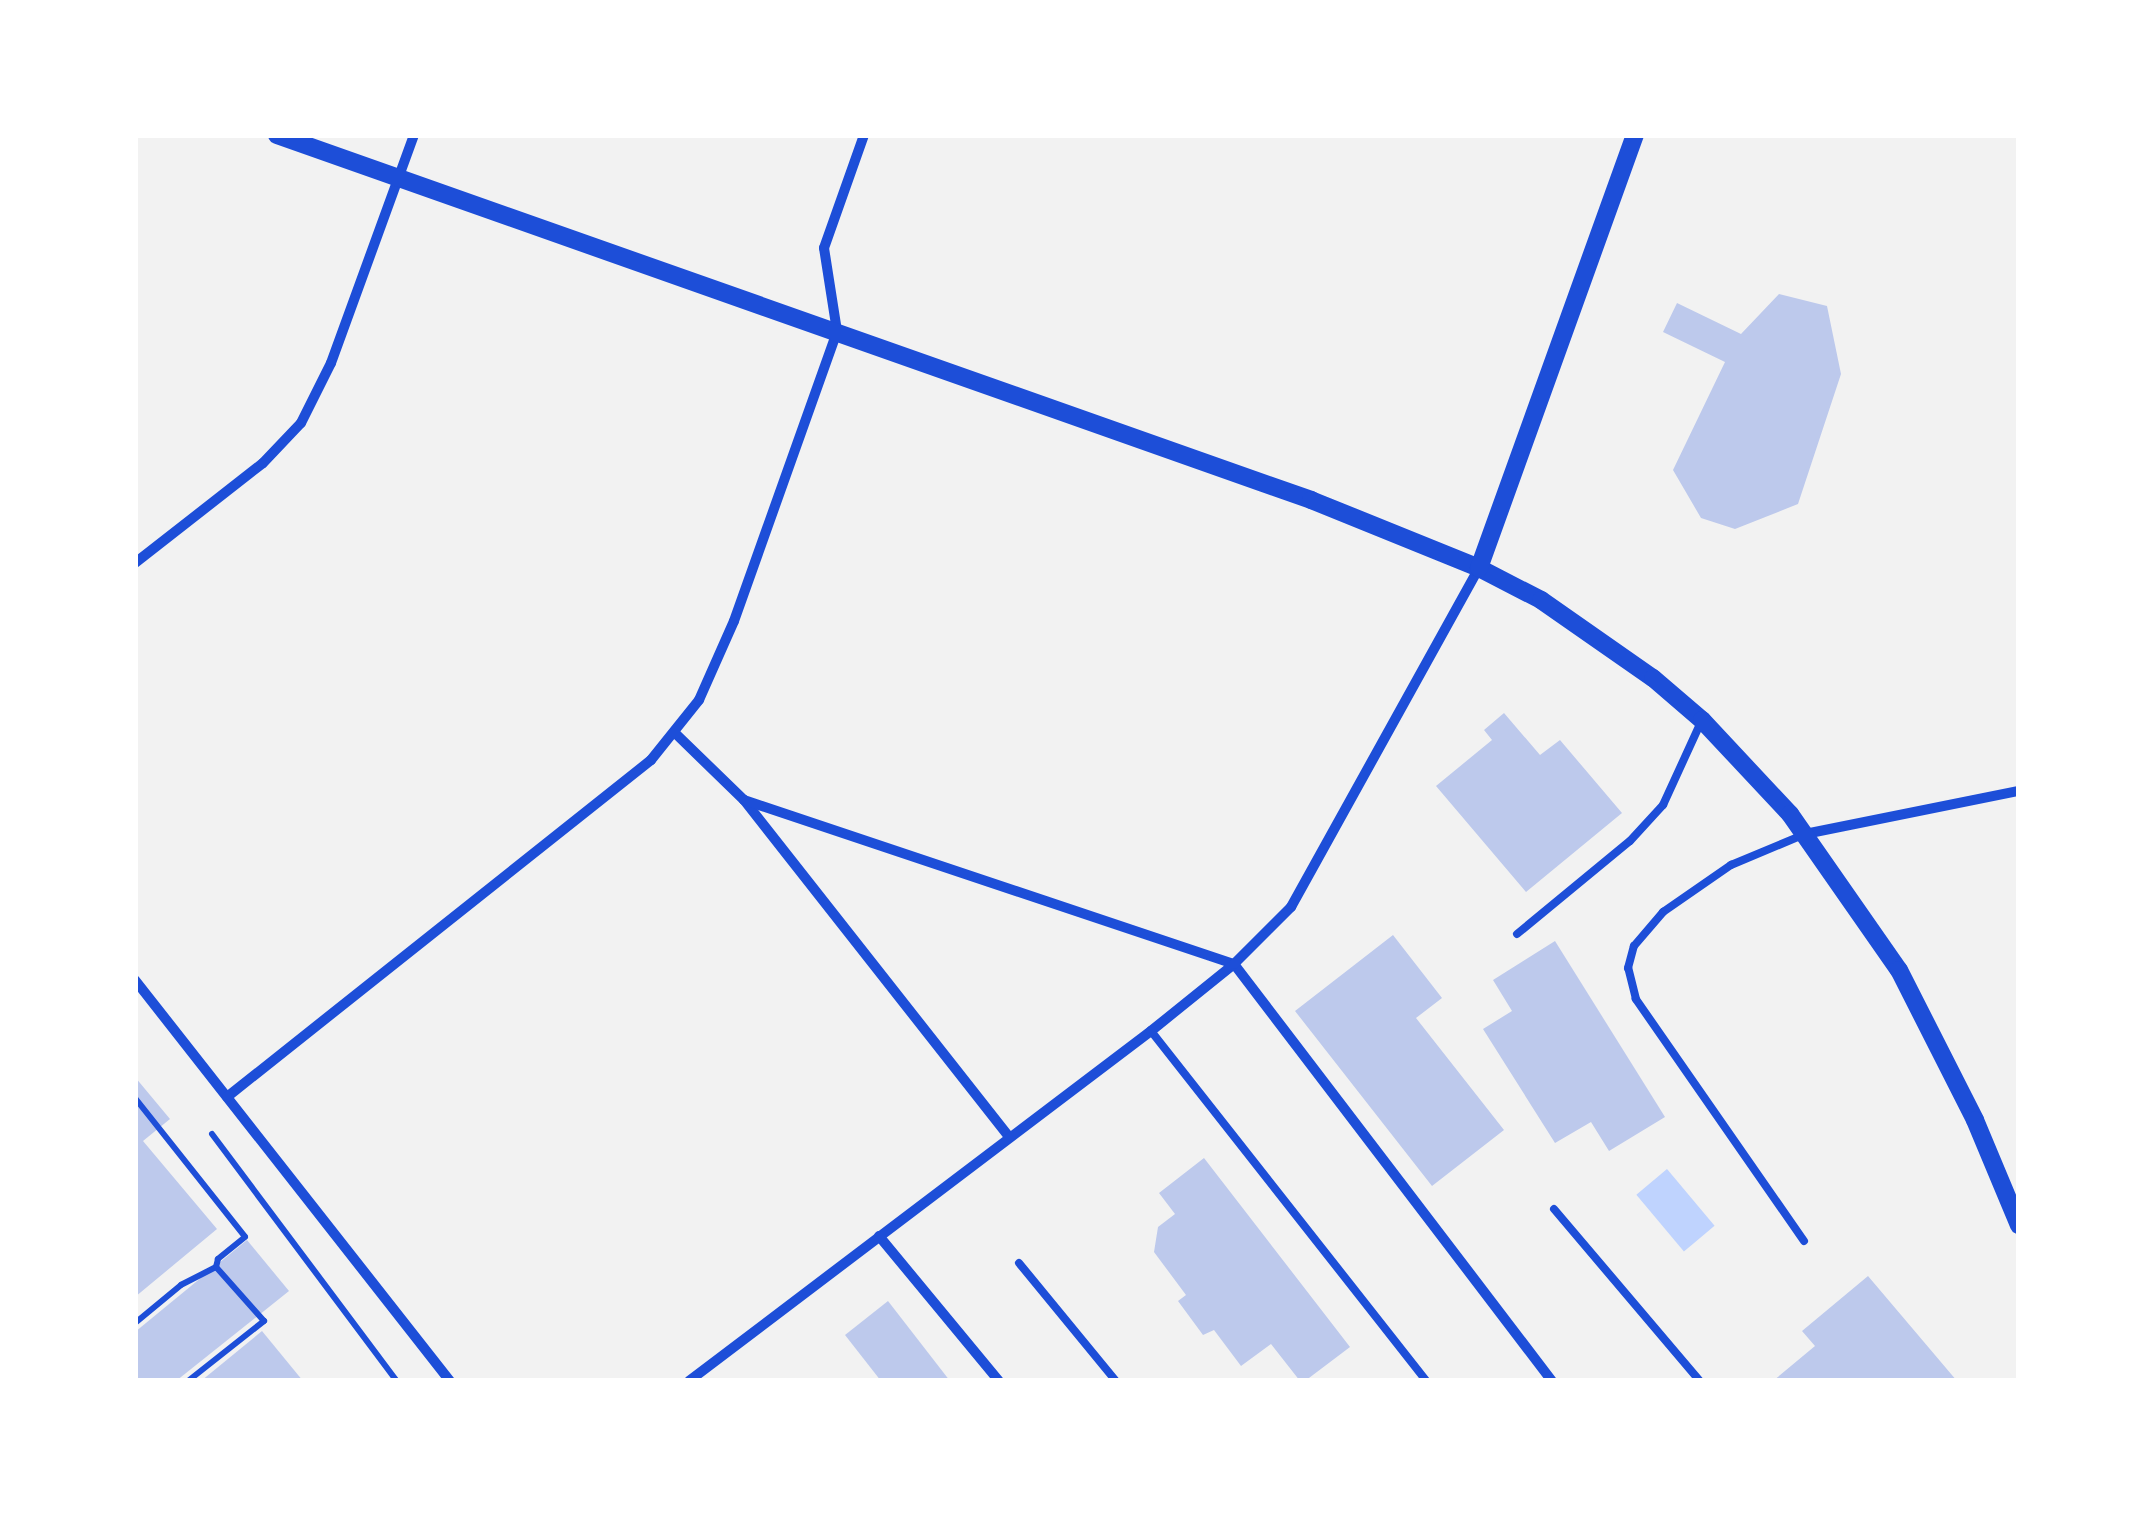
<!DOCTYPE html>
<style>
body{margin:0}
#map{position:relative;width:2154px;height:1516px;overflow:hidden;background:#f2f2f2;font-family:"IBM Plex Sans",sans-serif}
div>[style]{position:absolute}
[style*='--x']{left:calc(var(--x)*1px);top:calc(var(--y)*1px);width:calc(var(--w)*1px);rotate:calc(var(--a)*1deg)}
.water>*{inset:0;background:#bfd3fe;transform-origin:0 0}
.building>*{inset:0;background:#bdc9ec}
.path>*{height:6px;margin:-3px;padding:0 3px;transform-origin:3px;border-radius:3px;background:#1d4ed8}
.service>*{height:8px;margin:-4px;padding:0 4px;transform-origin:4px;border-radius:4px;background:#1d4ed8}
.minor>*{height:10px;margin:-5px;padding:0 5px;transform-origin:5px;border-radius:5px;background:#1d4ed8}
.tertiary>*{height:18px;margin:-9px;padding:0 9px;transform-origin:9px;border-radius:9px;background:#1d4ed8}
span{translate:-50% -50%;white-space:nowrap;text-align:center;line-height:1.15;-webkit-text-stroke:8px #fff;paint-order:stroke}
.frame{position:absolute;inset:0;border:138px solid #fff;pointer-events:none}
</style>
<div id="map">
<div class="water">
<i style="left:1667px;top:1169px;width:74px;height:40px;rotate:50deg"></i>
</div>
<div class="building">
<i style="clip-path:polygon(1779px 294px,1827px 306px,1841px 374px,1798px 504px,1735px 529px,1701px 518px,1673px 470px,1725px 362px,1663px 332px,1677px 303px,1741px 334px)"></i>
<i style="clip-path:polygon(1504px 713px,1540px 755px,1560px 740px,1622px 813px,1526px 892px,1436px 786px,1492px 740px,1484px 730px)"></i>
<i style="clip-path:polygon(1393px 935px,1442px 998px,1416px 1018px,1504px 1130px,1432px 1186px,1295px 1011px)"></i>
<i style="clip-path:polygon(1555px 941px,1665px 1117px,1609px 1151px,1591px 1122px,1555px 1143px,1483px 1029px,1512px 1011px,1493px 980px)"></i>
<i style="clip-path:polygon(135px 1077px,170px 1119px,143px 1141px,217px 1229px,135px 1297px)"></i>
<i style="clip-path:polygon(1204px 1158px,1350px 1347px,1305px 1381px,1300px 1381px,1271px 1344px,1241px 1366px,1214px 1330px,1203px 1335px,1178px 1301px,1186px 1295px,1154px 1252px,1158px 1227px,1175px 1214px,1159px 1193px)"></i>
<i style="clip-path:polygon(247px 1240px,289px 1291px,176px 1381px,135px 1381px,135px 1332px)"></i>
<i style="clip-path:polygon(1868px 1276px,1957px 1381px,1773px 1381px,1815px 1346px,1802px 1331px)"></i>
<i style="clip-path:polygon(888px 1301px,950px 1381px,881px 1381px,845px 1335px)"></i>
<i style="clip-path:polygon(262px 1331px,303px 1381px,201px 1381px)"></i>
</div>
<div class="path">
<i style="--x:135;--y:1098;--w:177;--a:51.6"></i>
<i style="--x:245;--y:1237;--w:35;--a:141"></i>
<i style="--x:218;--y:1259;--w:8;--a:104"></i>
<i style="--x:216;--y:1267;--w:39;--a:153"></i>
<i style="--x:181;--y:1285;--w:60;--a:140.4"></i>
<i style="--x:212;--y:1134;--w:309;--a:53.2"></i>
<i style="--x:188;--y:1381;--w:97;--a:-38.3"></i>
<i style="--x:264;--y:1321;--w:72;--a:-131.6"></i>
</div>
<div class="service">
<i style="--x:1517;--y:934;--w:146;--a:-39.5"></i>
<i style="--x:1630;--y:841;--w:49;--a:-47.5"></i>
<i style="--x:1663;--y:805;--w:94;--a:-65.4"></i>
<i style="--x:1151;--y:1031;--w:445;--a:51.8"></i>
<i style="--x:1554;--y:1209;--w:226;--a:49.7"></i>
<i style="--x:1804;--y:1241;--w:295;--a:-124.8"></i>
<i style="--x:1636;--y:999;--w:32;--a:-104"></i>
<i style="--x:1628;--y:968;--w:23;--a:-75"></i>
<i style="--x:1634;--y:946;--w:45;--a:-49.5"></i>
<i style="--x:1663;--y:912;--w:83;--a:-34.7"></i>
<i style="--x:1731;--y:865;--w:80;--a:-22.7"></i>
<i style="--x:1019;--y:1263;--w:153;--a:50.6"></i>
</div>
<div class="minor">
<i style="--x:135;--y:563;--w:162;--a:-38"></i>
<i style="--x:263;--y:463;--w:55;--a:-46.5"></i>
<i style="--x:301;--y:423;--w:67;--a:-63.4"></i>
<i style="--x:331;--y:363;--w:243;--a:-70"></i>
<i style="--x:675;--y:733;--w:96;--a:44.2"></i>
<i style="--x:744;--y:800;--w:429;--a:51.8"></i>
<i style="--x:744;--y:800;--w:517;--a:18.51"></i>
<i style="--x:1234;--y:964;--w:524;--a:52.67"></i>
<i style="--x:1805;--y:834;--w:218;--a:-11.4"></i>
<i style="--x:135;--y:980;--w:510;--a:51.85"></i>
<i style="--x:227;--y:1097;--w:542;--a:-38.48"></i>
<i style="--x:651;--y:760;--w:77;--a:-51.3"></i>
<i style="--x:699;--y:700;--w:86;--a:-66.1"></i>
<i style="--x:734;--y:621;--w:308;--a:-70.4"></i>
<i style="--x:837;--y:331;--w:84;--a:-98.9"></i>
<i style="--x:824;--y:248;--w:120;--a:-70.5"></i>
<i style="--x:879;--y:1236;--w:188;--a:50.4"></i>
<i style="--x:689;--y:1381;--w:580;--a:-37.15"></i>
<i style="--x:1151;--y:1031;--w:107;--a:-38.9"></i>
<i style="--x:1234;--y:964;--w:81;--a:-45"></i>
<i style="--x:1291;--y:907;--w:388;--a:-61"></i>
</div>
<div class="tertiary">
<i style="--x:277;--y:135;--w:1097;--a:19.44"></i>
<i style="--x:1311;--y:500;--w:181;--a:22"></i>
<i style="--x:1479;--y:568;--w:70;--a:27.3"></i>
<i style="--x:1541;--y:600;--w:136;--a:34.9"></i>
<i style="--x:1653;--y:678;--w:65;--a:40.6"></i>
<i style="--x:1702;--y:720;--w:129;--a:46.9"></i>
<i style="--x:1790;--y:814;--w:190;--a:55.1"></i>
<i style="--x:1899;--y:970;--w:168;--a:63.1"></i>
<i style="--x:1975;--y:1120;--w:114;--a:67.3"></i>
<i style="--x:1479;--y:568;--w:460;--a:-70.2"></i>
</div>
<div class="frame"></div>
</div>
